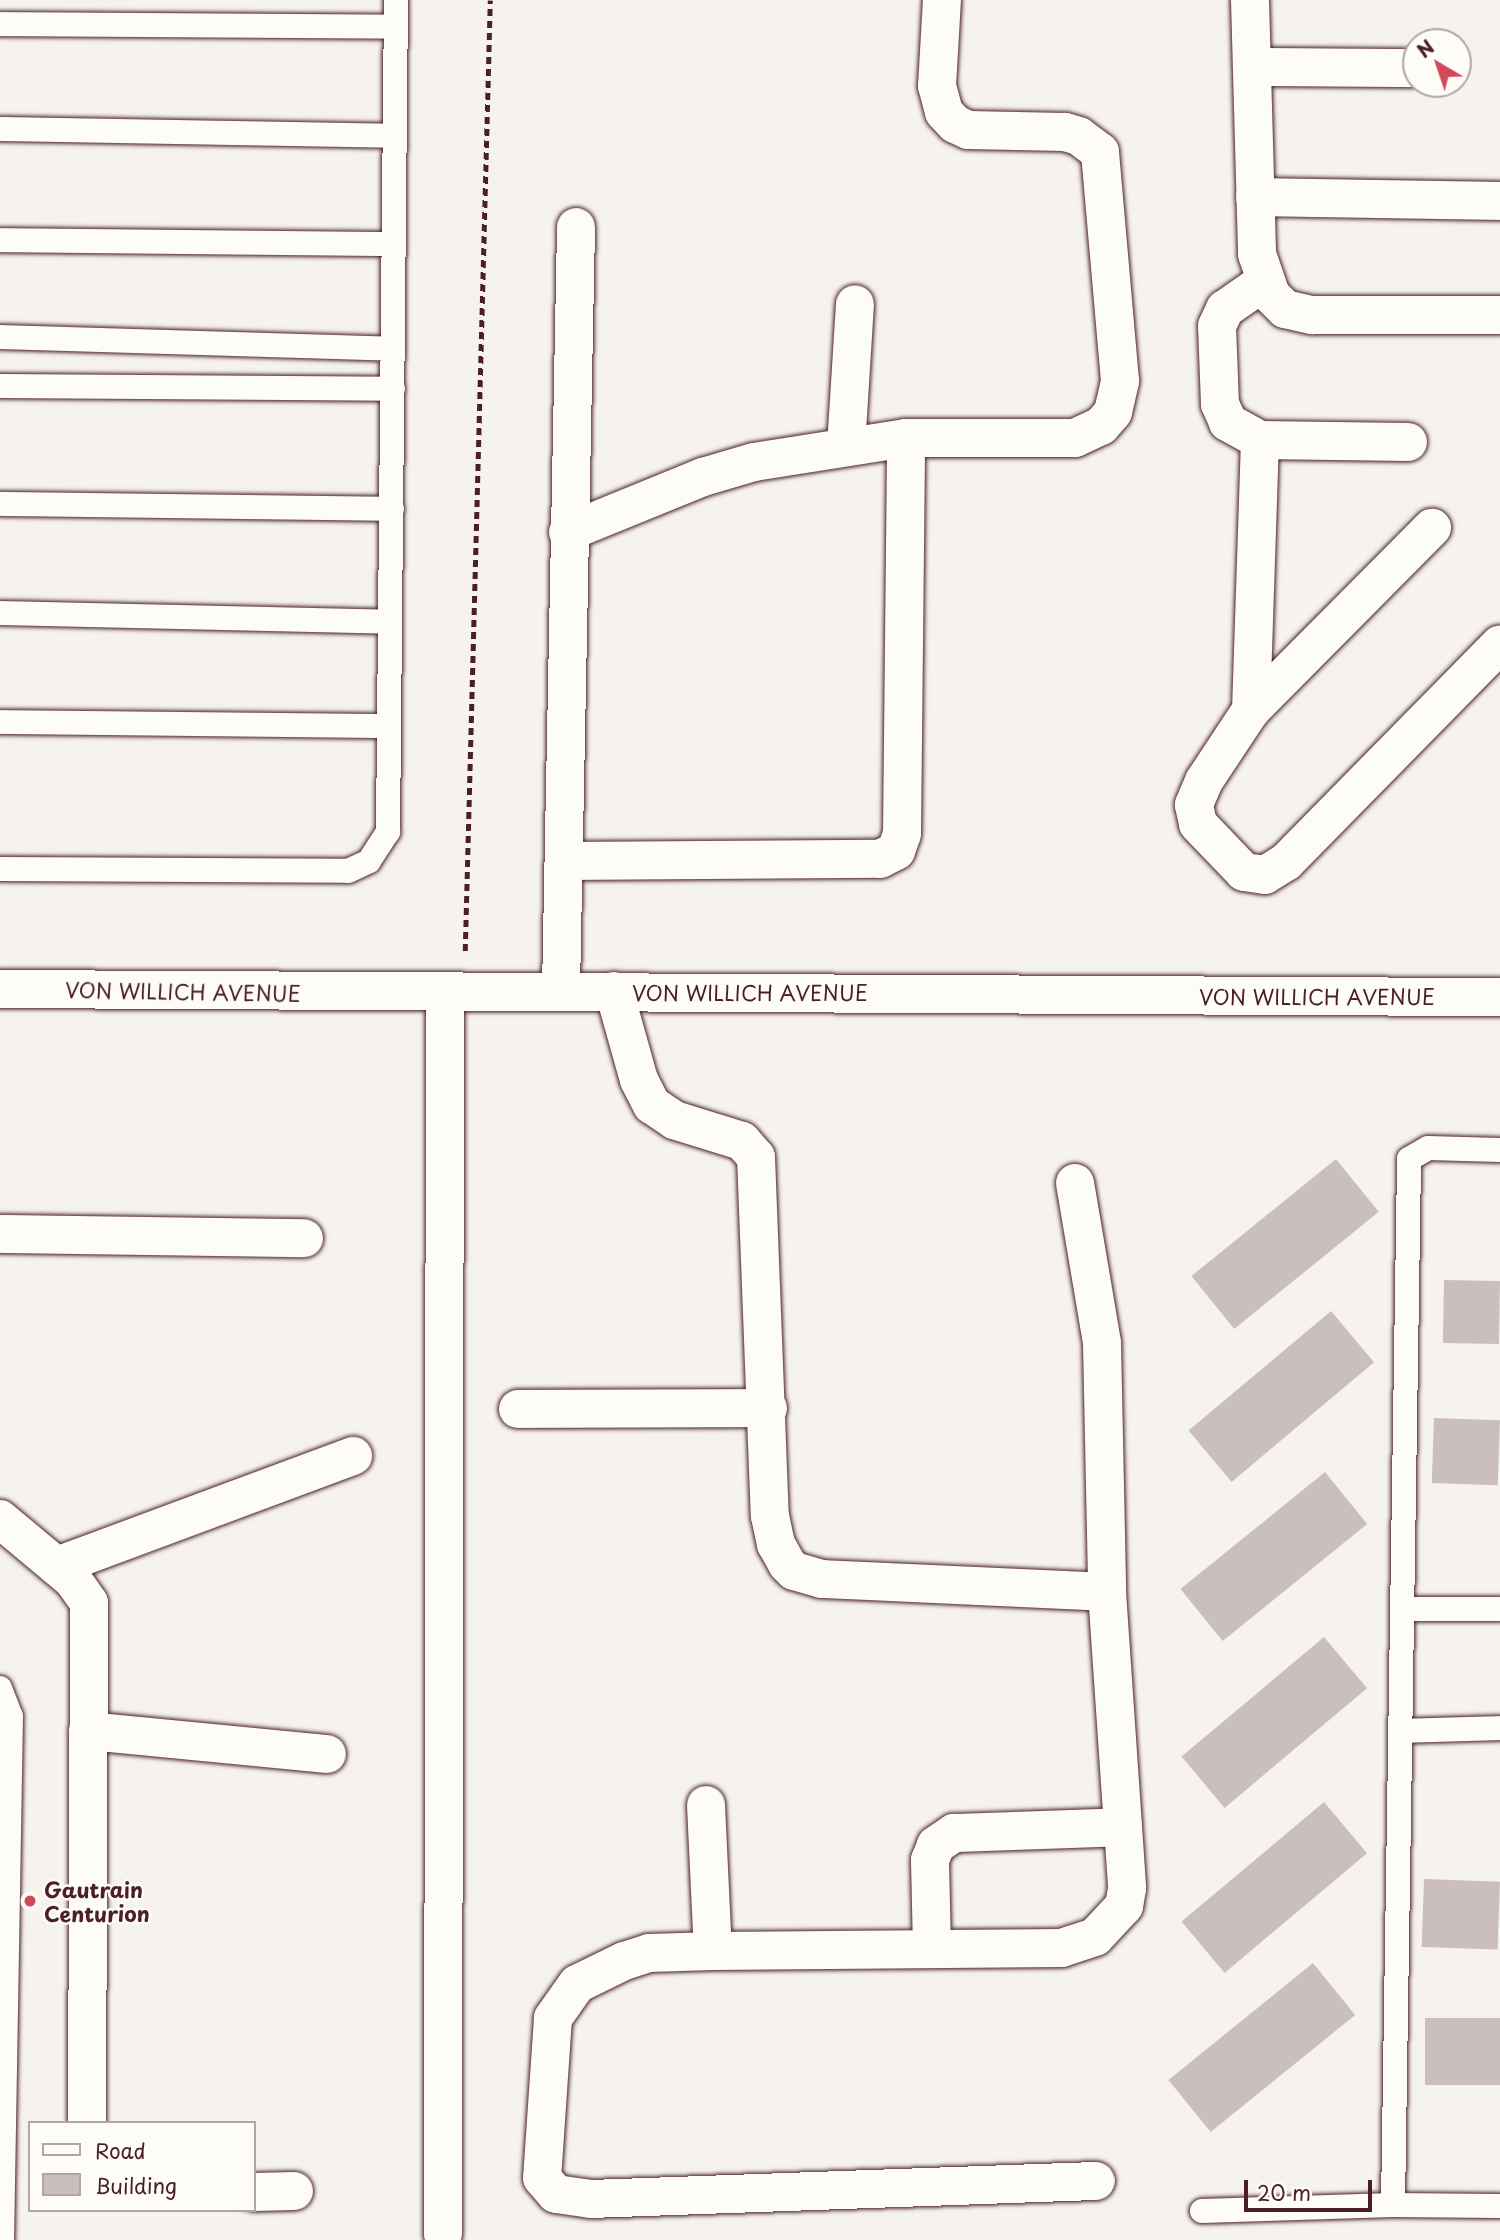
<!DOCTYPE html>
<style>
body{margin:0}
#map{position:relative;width:1500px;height:2240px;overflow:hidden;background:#f6f3ef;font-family:"Playpen Sans",sans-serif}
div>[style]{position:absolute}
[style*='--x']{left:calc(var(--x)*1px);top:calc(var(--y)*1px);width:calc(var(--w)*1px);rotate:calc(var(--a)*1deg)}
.building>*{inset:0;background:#cbbfbe;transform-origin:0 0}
.path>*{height:4.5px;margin-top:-2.25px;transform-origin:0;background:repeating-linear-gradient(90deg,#4a1f2b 0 7px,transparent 0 12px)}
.roads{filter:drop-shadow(0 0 2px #4a1f2b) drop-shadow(0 0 2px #4a1f2b)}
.lane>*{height:24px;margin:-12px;padding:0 12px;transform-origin:12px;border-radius:12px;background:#fdfcf7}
.street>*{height:38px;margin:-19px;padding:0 19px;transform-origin:19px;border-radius:19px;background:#fdfcf7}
.dots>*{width:19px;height:19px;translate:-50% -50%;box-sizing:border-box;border:4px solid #fdfcf7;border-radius:50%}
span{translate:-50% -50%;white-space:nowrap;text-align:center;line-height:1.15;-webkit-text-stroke:5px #fdfcf7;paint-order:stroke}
.street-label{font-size:21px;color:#4a1f2b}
.poi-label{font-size:21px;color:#4a1f2b;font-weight:700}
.left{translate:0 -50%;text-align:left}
.legend{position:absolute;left:28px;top:2121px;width:228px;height:91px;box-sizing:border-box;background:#fdfcf7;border:2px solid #b5a4a5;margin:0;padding:9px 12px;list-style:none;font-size:21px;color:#4a1f2b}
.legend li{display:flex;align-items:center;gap:14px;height:35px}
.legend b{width:35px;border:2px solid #b5a4a5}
.north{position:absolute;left:1402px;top:28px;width:70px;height:70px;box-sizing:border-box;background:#fdfcf7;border:2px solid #b5a4a5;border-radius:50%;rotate:321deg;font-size:19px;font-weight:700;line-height:28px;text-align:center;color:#4a1f2b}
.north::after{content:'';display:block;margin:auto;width:24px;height:32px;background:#d1495b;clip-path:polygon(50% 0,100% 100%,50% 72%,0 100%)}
.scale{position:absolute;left:1244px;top:2180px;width:128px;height:32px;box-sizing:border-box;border:4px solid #4a1f2b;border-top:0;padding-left:9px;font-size:21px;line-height:24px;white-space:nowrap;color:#4a1f2b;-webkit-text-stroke:5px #fdfcf7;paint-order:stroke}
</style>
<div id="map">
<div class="building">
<i style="left:1336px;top:1159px;width:68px;height:186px;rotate:51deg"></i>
<i style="left:1444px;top:1280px;width:56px;height:63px;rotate:1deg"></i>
<i style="left:1331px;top:1311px;width:67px;height:186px;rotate:50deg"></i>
<i style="left:1434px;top:1418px;width:66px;height:65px;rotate:2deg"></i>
<i style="left:1325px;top:1472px;width:67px;height:186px;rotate:51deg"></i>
<i style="left:1324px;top:1637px;width:67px;height:186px;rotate:50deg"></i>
<i style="left:1324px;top:1802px;width:67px;height:186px;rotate:50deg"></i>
<i style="left:1424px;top:1879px;width:76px;height:68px;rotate:2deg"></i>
<i style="left:1313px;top:1963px;width:67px;height:186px;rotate:51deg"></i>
<i style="left:1500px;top:2018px;width:67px;height:75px;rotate:90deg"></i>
</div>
<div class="path">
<i style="--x:465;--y:951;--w:951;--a:-88.49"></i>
</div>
<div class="roads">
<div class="lane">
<i style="--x:0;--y:24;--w:396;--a:0.4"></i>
<i style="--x:0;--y:129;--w:394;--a:1"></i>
<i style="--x:0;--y:240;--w:392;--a:0.6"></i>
<i style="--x:0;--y:337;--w:393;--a:1.7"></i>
<i style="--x:0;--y:386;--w:393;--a:0.4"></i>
<i style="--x:0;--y:504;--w:392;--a:0.7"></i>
<i style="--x:0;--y:613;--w:390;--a:1.3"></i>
<i style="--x:0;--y:722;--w:389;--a:0.6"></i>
<i style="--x:0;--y:869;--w:348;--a:0.3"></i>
<i style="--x:348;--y:871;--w:23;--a:-25"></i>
<i style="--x:369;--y:861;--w:35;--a:-57"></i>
<i style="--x:388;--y:832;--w:832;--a:-89.45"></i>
<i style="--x:1402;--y:1609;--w:98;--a:0"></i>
<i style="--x:0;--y:1688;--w:30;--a:69"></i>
<i style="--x:11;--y:1716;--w:524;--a:90.98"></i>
<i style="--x:1401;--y:1731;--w:99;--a:-1.7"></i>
<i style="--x:1393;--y:2205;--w:107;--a:0.5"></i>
<i style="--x:1202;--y:2211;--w:191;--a:-1.8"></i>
<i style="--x:1393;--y:2205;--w:1046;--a:-89.12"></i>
<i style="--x:1409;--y:1159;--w:22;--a:-30"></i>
<i style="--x:1428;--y:1148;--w:72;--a:1.6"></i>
</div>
<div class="street">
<i style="--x:1250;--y:0;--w:254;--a:88.4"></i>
<i style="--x:1257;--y:254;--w:43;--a:71.1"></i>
<i style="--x:1271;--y:295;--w:20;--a:45"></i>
<i style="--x:1285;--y:309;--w:28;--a:13"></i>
<i style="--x:1312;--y:315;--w:188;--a:0"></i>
<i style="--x:1252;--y:67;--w:159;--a:0.4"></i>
<i style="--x:1255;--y:197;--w:245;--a:0.9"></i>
<i style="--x:1260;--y:440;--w:37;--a:-151"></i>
<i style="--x:1228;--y:422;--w:20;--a:-114"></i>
<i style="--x:1220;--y:404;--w:78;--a:-92.2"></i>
<i style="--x:1217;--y:326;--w:19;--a:-65"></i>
<i style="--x:1225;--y:309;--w:47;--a:-34.7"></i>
<i style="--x:1408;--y:442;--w:148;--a:-179.2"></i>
<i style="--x:1260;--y:440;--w:270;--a:91.9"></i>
<i style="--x:1251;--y:710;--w:85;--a:123.5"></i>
<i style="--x:1204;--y:781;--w:26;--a:113"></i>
<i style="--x:1194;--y:805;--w:19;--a:78"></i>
<i style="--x:1198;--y:824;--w:66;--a:46.2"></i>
<i style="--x:1244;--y:872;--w:21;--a:8"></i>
<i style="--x:1265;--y:875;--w:25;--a:-32"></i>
<i style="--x:1286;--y:862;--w:305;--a:-45.5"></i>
<i style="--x:846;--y:447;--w:143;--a:-86.4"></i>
<i style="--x:568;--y:532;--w:146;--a:-22.2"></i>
<i style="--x:703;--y:477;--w:53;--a:-16.4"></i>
<i style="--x:754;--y:462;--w:154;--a:-9"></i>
<i style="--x:906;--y:438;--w:169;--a:0"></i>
<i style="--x:1075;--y:438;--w:29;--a:-25"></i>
<i style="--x:1101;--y:426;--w:18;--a:-49"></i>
<i style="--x:1113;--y:412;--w:32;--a:-77"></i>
<i style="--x:1120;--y:381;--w:230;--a:-95"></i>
<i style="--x:1100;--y:152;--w:26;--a:-143"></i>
<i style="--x:1079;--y:136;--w:15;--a:-164"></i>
<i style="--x:1065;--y:132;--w:97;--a:-178.8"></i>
<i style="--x:968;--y:130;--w:14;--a:-155"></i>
<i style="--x:955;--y:124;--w:16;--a:-133"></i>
<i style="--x:944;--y:112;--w:27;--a:-105"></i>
<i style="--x:937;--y:86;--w:86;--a:-86.7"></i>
<i style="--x:1251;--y:710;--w:257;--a:-45.2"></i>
<i style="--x:564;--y:861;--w:316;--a:-0.4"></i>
<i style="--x:880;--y:859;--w:18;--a:-27"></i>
<i style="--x:896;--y:851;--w:18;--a:-71"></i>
<i style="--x:902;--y:834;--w:396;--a:-89.4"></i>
<i style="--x:0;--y:989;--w:1500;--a:0.31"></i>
<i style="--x:561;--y:989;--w:762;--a:-88.87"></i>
<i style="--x:614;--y:991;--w:92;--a:74.3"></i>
<i style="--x:639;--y:1080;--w:28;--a:63"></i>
<i style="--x:652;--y:1105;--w:27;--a:34"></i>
<i style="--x:674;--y:1120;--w:71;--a:17.2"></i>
<i style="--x:742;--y:1141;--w:21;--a:49"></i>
<i style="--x:756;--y:1157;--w:359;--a:87.8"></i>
<i style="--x:770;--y:1516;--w:29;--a:78"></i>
<i style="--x:776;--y:1544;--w:23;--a:61"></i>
<i style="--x:787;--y:1564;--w:10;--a:45"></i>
<i style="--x:794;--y:1571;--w:29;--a:16"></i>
<i style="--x:822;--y:1579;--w:285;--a:2.6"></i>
<i style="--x:1075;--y:1183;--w:162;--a:80.4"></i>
<i style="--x:1102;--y:1343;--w:249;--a:88.8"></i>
<i style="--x:1107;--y:1592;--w:297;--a:86.1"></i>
<i style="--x:1127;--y:1888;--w:18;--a:99"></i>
<i style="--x:1124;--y:1906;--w:42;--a:133.1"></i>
<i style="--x:1095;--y:1937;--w:35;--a:162"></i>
<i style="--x:1062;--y:1948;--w:349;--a:179.5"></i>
<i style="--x:713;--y:1951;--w:64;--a:178.2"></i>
<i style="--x:649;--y:1953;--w:26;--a:162"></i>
<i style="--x:624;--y:1961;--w:52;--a:153.9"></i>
<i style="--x:577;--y:1984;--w:42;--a:125.2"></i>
<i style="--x:553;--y:2018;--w:160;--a:93.9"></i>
<i style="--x:542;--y:2178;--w:21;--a:49"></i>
<i style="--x:556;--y:2194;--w:34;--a:8"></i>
<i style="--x:590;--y:2199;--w:506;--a:-2.04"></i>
<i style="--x:0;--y:1234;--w:304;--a:0.8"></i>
<i style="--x:518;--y:1409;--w:250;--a:-0.2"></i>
<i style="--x:0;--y:1519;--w:95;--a:39.9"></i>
<i style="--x:73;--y:1580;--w:28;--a:55"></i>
<i style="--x:89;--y:1603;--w:520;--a:90.22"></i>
<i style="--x:57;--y:1566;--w:316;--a:-20.4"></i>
<i style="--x:88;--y:1731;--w:240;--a:5.5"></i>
<i style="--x:706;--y:1805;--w:146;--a:87.3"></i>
<i style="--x:932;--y:1949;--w:89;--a:-91.3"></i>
<i style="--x:930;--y:1860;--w:16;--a:-68"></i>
<i style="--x:936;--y:1845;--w:22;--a:-34"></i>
<i style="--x:954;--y:1833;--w:169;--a:-2"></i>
<i style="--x:254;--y:2192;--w:40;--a:-1.4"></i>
<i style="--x:443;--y:2234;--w:1239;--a:-89.91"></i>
</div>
</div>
<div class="dots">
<i style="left:30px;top:1901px;background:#d1495b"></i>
</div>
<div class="street-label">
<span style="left:183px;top:991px;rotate:1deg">VON WILLICH AVENUE</span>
<span style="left:750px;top:992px">VON WILLICH AVENUE</span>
<span style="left:1317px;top:996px">VON WILLICH AVENUE</span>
</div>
<div class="poi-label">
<span class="left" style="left:44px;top:1901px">Gautrain<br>Centurion</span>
</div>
<ul class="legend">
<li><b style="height:9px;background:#fdfcf7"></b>Road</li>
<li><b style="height:19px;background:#cbbfbe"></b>Building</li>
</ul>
<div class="north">N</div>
<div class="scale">20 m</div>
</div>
